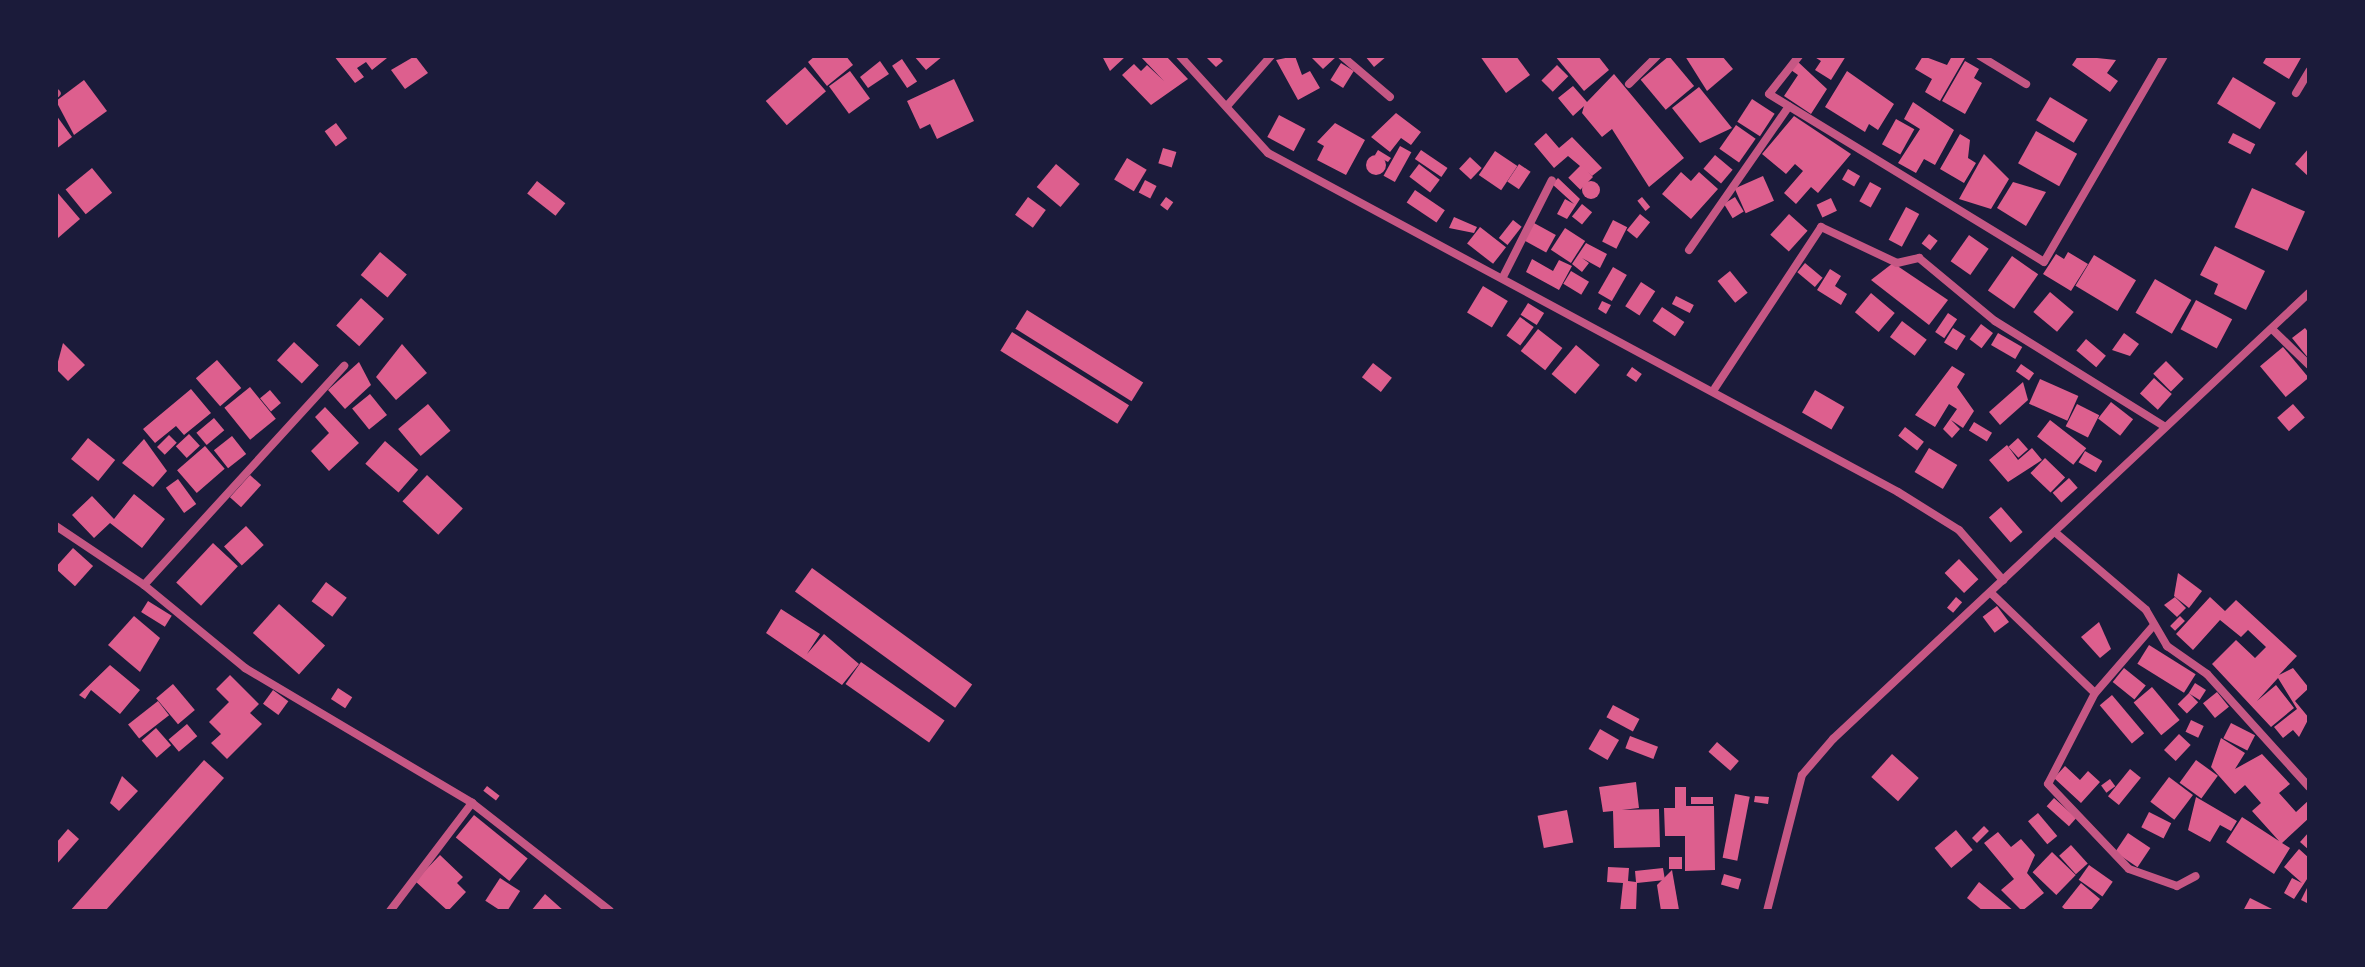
<!DOCTYPE html>
<style>
body{margin:0}
#map{position:relative;width:2365px;height:967px;overflow:hidden;background:#1b1b3a;font-family:Ubuntu,sans-serif}
div>[style]{position:absolute}
[style*='--x']{left:calc(var(--x)*1px);top:calc(var(--y)*1px);width:calc(var(--w)*1px);rotate:calc(var(--a)*1deg)}
.building>*{inset:0;background:#dd5f8e;transform-origin:0 0}
.round{border-radius:50%}
.minor>*{height:8px;margin:-4px;padding:0 4px;transform-origin:4px;border-radius:4px;background:#c65784}
span{translate:-50% -50%;white-space:nowrap;text-align:center;line-height:1.15;-webkit-text-stroke:6px #1b1b3a;paint-order:stroke}
.frame{position:absolute;inset:0;border:58px solid #1b1b3a;pointer-events:none}
</style>
<div id="map">
<div class="building">
<i style="clip-path:polygon(334px 56px,385px 56px,387px 58px,372px 70px,366px 62px,357px 68px,364px 77px,355px 83px)"></i>
<i style="clip-path:polygon(415px 56px,428px 73px,405px 89px,391px 70px)"></i>
<i style="clip-path:polygon(815px 56px,846px 56px,853px 65px,827px 86px,808px 62px)"></i>
<i style="clip-path:polygon(914px 56px,943px 56px,926px 70px)"></i>
<i style="clip-path:polygon(1102px 56px,1126px 56px,1110px 71px)"></i>
<i style="clip-path:polygon(1140px 56px,1166px 56px,1188px 79px,1151px 105px,1122px 75px,1134px 64px,1141px 71px,1147px 65px,1164px 81px)"></i>
<i style="clip-path:polygon(1205px 56px,1218px 56px,1223px 61px,1216px 67px)"></i>
<i style="clip-path:polygon(1295px 56px,1302px 75px,1310px 71px,1320px 88px,1298px 100px,1276px 60px)"></i>
<i style="clip-path:polygon(1310px 56px,1337px 56px,1323px 69px)"></i>
<i style="clip-path:polygon(1365px 56px,1387px 56px,1374px 67px)"></i>
<i style="clip-path:polygon(1480px 56px,1516px 56px,1530px 75px,1506px 93px)"></i>
<i style="clip-path:polygon(1555px 56px,1598px 56px,1609px 70px,1584px 91px)"></i>
<i style="left:1669px;top:56px;width:39px;height:37px;rotate:50deg"></i>
<i style="clip-path:polygon(1685px 56px,1722px 56px,1733px 69px,1707px 91px)"></i>
<i style="clip-path:polygon(1813px 56px,1846px 56px,1831px 80px,1815px 70px,1821px 61px)"></i>
<i style="clip-path:polygon(1923px 56px,1947px 65px,1952px 56px,1966px 56px,1940px 101px,1925px 92px,1932px 79px,1915px 69px)"></i>
<i style="clip-path:polygon(2078px 56px,2116px 60px,2107px 73px,2118px 81px,2110px 92px,2072px 65px)"></i>
<i style="clip-path:polygon(2267px 56px,2302px 56px,2289px 79px,2263px 63px)"></i>
<i style="left:902px;top:59px;width:27px;height:12px;rotate:56deg"></i>
<i style="clip-path:polygon(880px 61px,889px 74px,868px 88px,860px 77px)"></i>
<i style="clip-path:polygon(1797px 61px,1827px 89px,1811px 114px,1784px 96px,1798px 75px,1791px 70px)"></i>
<i style="clip-path:polygon(1965px 61px,1979px 69px,1974px 78px,1982px 83px,1965px 114px,1942px 101px)"></i>
<i style="left:1341px;top:63px;width:15px;height:20px;rotate:32deg"></i>
<i style="left:1557px;top:65px;width:16px;height:22px;rotate:45deg"></i>
<i style="left:805px;top:67px;width:32px;height:52px;rotate:49deg"></i>
<i style="left:850px;top:71px;width:34px;height:26px;rotate:54deg"></i>
<i style="clip-path:polygon(1847px 71px,1894px 104px,1878px 130px,1869px 124px,1865px 132px,1825px 107px)"></i>
<i style="clip-path:polygon(1614px 74px,1684px 158px,1649px 187px,1612px 129px,1602px 137px,1582px 113px,1584px 106px,1573px 116px,1558px 98px,1573px 86px,1587px 102px)"></i>
<i style="left:2233px;top:77px;width:50px;height:31px;rotate:31deg"></i>
<i style="clip-path:polygon(954px 79px,974px 121px,937px 139px,930px 124px,920px 129px,907px 101px)"></i>
<i style="clip-path:polygon(84px 80px,107px 111px,74px 135px,56px 101px)"></i>
<i style="clip-path:polygon(1699px 87px,1732px 128px,1700px 143px,1672px 108px)"></i>
<i style="left:2050px;top:97px;width:44px;height:27px;rotate:31deg"></i>
<i style="left:1752px;top:99px;width:27px;height:27px;rotate:33deg"></i>
<i style="clip-path:polygon(1913px 102px,1954px 130px,1935px 165px,1924px 159px,1916px 173px,1898px 163px,1920px 129px,1904px 119px)"></i>
<i style="clip-path:polygon(1396px 113px,1421px 132px,1411px 145px,1401px 138px,1390px 152px,1371px 137px)"></i>
<i style="clip-path:polygon(56px 115px,72px 137px,56px 149px)"></i>
<i style="left:1279px;top:115px;width:30px;height:25px;rotate:28deg"></i>
<i style="clip-path:polygon(1794px 116px,1851px 154px,1818px 193px,1811px 187px,1796px 204px,1784px 193px,1803px 171px,1795px 164px,1786px 174px,1762px 154px)"></i>
<i style="left:1896px;top:119px;width:21px;height:29px;rotate:29deg"></i>
<i style="left:336px;top:123px;width:19px;height:14px;rotate:54deg"></i>
<i style="clip-path:polygon(1335px 123px,1365px 140px,1346px 175px,1317px 160px,1324px 146px,1317px 142px)"></i>
<i style="left:1736px;top:125px;width:24px;height:29px;rotate:35deg"></i>
<i style="left:2036px;top:131px;width:47px;height:37px;rotate:29deg"></i>
<i style="clip-path:polygon(1546px 133px,1559px 148px,1572px 137px,1602px 168px,1592px 176px,1568px 156px,1554px 168px,1534px 144px)"></i>
<i style="left:2233px;top:133px;width:25px;height:11px;rotate:27deg"></i>
<i style="clip-path:polygon(1960px 134px,1970px 140px,1968px 158px,1976px 163px,1964px 183px,1940px 169px)"></i>
<i style="left:1400px;top:146px;width:13px;height:34px;rotate:29deg"></i>
<i style="left:1163px;top:148px;width:14px;height:16px;rotate:17deg"></i>
<i style="clip-path:polygon(2309px 148px,2309px 177px,2295px 164px)"></i>
<i style="clip-path:polygon(1378px 150px,1391px 158px,1388px 162px,1375px 155px)"></i>
<i style="left:1421px;top:150px;width:32px;height:11px;rotate:34deg"></i>
<i style="left:1495px;top:151px;width:27px;height:29px;rotate:34deg"></i>
<i style="clip-path:polygon(1984px 154px,2009px 179px,1991px 209px,1959px 199px)"></i>
<i style="left:1715px;top:155px;width:23px;height:18px;rotate:40deg"></i>
<i class="round" style="left:1366px;top:155px;width:20px;height:20px"></i>
<i style="left:1470px;top:157px;width:16px;height:16px;rotate:43deg"></i>
<i style="left:1127px;top:158px;width:23px;height:25px;rotate:31deg"></i>
<i style="left:1056px;top:164px;width:31px;height:30px;rotate:40deg"></i>
<i style="left:1419px;top:164px;width:26px;height:16px;rotate:37deg"></i>
<i style="left:1519px;top:164px;width:14px;height:21px;rotate:34deg"></i>
<i style="left:1581px;top:165px;width:17px;height:18px;rotate:45deg"></i>
<i style="left:92px;top:168px;width:32px;height:34px;rotate:51deg"></i>
<i style="left:1848px;top:169px;width:14px;height:12px;rotate:30deg"></i>
<i style="clip-path:polygon(1681px 172px,1691px 181px,1699px 172px,1718px 189px,1691px 219px,1662px 194px)"></i>
<i style="left:1763px;top:176px;width:27px;height:31px;rotate:66deg"></i>
<i style="clip-path:polygon(1558px 178px,1580px 199px,1567px 219px,1557px 214px,1565px 199px,1574px 204px,1552px 184px)"></i>
<i style="left:1145px;top:180px;width:13px;height:14px;rotate:27deg"></i>
<i class="round" style="left:1582px;top:181px;width:18px;height:18px"></i>
<i style="left:537px;top:181px;width:36px;height:16px;rotate:38deg"></i>
<i style="left:1870px;top:182px;width:13px;height:22px;rotate:29deg"></i>
<i style="clip-path:polygon(2013px 182px,2046px 192px,2026px 226px,1997px 208px)"></i>
<i style="left:2252px;top:188px;width:58px;height:43px;rotate:24deg"></i>
<i style="left:1415px;top:190px;width:36px;height:15px;rotate:34deg"></i>
<i style="clip-path:polygon(56px 191px,80px 219px,58px 238px,56px 236px)"></i>
<i style="left:1028px;top:197px;width:22px;height:22px;rotate:36deg"></i>
<i style="left:1166px;top:197px;width:9px;height:10px;rotate:36deg"></i>
<i style="left:1642px;top:197px;width:13px;height:6px;rotate:51deg"></i>
<i style="left:1735px;top:197px;width:17px;height:13px;rotate:59deg"></i>
<i style="left:1831px;top:198px;width:14px;height:16px;rotate:65deg"></i>
<i style="left:1582px;top:204px;width:13px;height:16px;rotate:39deg"></i>
<i style="left:1906px;top:207px;width:15px;height:37px;rotate:28deg"></i>
<i style="left:1640px;top:214px;width:13px;height:21px;rotate:39deg"></i>
<i style="left:1789px;top:214px;width:25px;height:28px;rotate:42deg"></i>
<i style="clip-path:polygon(1454px 217px,1477px 227px,1474px 233px,1449px 228px)"></i>
<i style="left:1513px;top:220px;width:11px;height:23px;rotate:38deg"></i>
<i style="left:1613px;top:220px;width:16px;height:24px;rotate:27deg"></i>
<i style="left:1534px;top:223px;width:25px;height:20px;rotate:29deg"></i>
<i style="left:1480px;top:227px;width:33px;height:21px;rotate:38deg"></i>
<i style="left:1565px;top:228px;width:24px;height:26px;rotate:33deg"></i>
<i style="left:1929px;top:234px;width:11px;height:12px;rotate:38deg"></i>
<i style="left:1969px;top:235px;width:24px;height:32px;rotate:35deg"></i>
<i style="clip-path:polygon(1586px 243px,1607px 254px,1600px 268px,1582px 258px,1589px 263px,1582px 272px,1572px 264px)"></i>
<i style="clip-path:polygon(2215px 246px,2265px 271px,2246px 310px,2214px 294px,2218px 284px,2200px 275px)"></i>
<i style="left:380px;top:252px;width:35px;height:30px;rotate:40deg"></i>
<i style="clip-path:polygon(2068px 252px,2088px 264px,2071px 291px,2043px 274px,2056px 254px,2064px 259px)"></i>
<i style="left:2094px;top:255px;width:49px;height:36px;rotate:31deg"></i>
<i style="left:2012px;top:256px;width:32px;height:42px;rotate:35deg"></i>
<i style="clip-path:polygon(1532px 259px,1553px 271px,1559px 260px,1572px 266px,1559px 290px,1526px 272px)"></i>
<i style="left:1805px;top:263px;width:23px;height:12px;rotate:40deg"></i>
<i style="clip-path:polygon(1893px 263px,1948px 300px,1929px 325px,1871px 280px)"></i>
<i style="left:1613px;top:267px;width:16px;height:30px;rotate:30deg"></i>
<i style="clip-path:polygon(1830px 269px,1841px 276px,1835px 286px,1847px 294px,1841px 305px,1817px 290px)"></i>
<i style="left:1571px;top:271px;width:21px;height:15px;rotate:31deg"></i>
<i style="left:1730px;top:271px;width:28px;height:16px;rotate:51deg"></i>
<i style="left:2155px;top:279px;width:42px;height:39px;rotate:30deg"></i>
<i style="left:1641px;top:282px;width:17px;height:29px;rotate:33deg"></i>
<i style="left:1483px;top:286px;width:29px;height:31px;rotate:31deg"></i>
<i style="left:2050px;top:292px;width:31px;height:26px;rotate:40deg"></i>
<i style="left:1871px;top:293px;width:31px;height:25px;rotate:40deg"></i>
<i style="left:1676px;top:296px;width:20px;height:9px;rotate:27deg"></i>
<i style="left:361px;top:298px;width:31px;height:37px;rotate:42deg"></i>
<i style="left:2196px;top:300px;width:41px;height:33px;rotate:28deg"></i>
<i style="clip-path:polygon(1602px 301px,1611px 305px,1606px 314px,1598px 309px)"></i>
<i style="left:1528px;top:303px;width:19px;height:14px;rotate:32deg"></i>
<i style="left:1662px;top:307px;width:27px;height:17px;rotate:34deg"></i>
<i style="left:1027px;top:310px;width:137px;height:22px;rotate:32deg"></i>
<i style="left:1948px;top:313px;width:11px;height:23px;rotate:34deg"></i>
<i style="left:1520px;top:317px;width:17px;height:23px;rotate:36deg"></i>
<i style="left:1902px;top:321px;width:31px;height:20px;rotate:37deg"></i>
<i style="left:1981px;top:324px;width:15px;height:19px;rotate:37deg"></i>
<i style="left:1953px;top:328px;width:15px;height:17px;rotate:32deg"></i>
<i style="clip-path:polygon(2305px 328px,2309px 333px,2309px 359px,2292px 338px)"></i>
<i style="left:1538px;top:329px;width:31px;height:28px;rotate:38deg"></i>
<i style="left:1012px;top:332px;width:138px;height:22px;rotate:32deg"></i>
<i style="left:1998px;top:333px;width:28px;height:14px;rotate:30deg"></i>
<i style="clip-path:polygon(2124px 333px,2139px 344px,2130px 356px,2112px 350px)"></i>
<i style="left:2086px;top:339px;width:26px;height:15px;rotate:40deg"></i>
<i style="left:294px;top:342px;width:34px;height:25px;rotate:43deg"></i>
<i style="clip-path:polygon(63px 343px,85px 365px,68px 381px,56px 369px)"></i>
<i style="clip-path:polygon(402px 344px,427px 373px,396px 400px,376px 377px)"></i>
<i style="left:1576px;top:345px;width:31px;height:38px;rotate:40deg"></i>
<i style="left:2283px;top:347px;width:40px;height:30px;rotate:50deg"></i>
<i style="left:217px;top:360px;width:37px;height:28px;rotate:49deg"></i>
<i style="left:2166px;top:361px;width:25px;height:18px;rotate:45deg"></i>
<i style="clip-path:polygon(359px 362px,371px 385px,345px 409px,328px 390px)"></i>
<i style="left:1373px;top:363px;width:24px;height:18px;rotate:38deg"></i>
<i style="left:2021px;top:364px;width:16px;height:9px;rotate:35deg"></i>
<i style="clip-path:polygon(1952px 366px,1965px 374px,1957px 387px,1974px 411px,1963px 428px,1951px 420px,1960px 429px,1952px 438px,1943px 429px,1957px 409px,1949px 404px,1935px 427px,1915px 415px)"></i>
<i style="left:1632px;top:367px;width:12px;height:10px;rotate:35deg"></i>
<i style="left:2154px;top:378px;width:24px;height:21px;rotate:42deg"></i>
<i style="left:2040px;top:379px;width:42px;height:27px;rotate:24deg"></i>
<i style="clip-path:polygon(2023px 382px,2028px 400px,2000px 425px,1989px 412px)"></i>
<i style="left:250px;top:387px;width:41px;height:33px;rotate:51deg"></i>
<i style="clip-path:polygon(191px 389px,211px 413px,184px 435px,176px 426px,155px 443px,143px 429px)"></i>
<i style="left:270px;top:390px;width:17px;height:13px;rotate:50deg"></i>
<i style="left:1815px;top:390px;width:34px;height:26px;rotate:30deg"></i>
<i style="left:370px;top:394px;width:27px;height:23px;rotate:51deg"></i>
<i style="left:2111px;top:402px;width:28px;height:21px;rotate:38deg"></i>
<i style="left:428px;top:404px;width:35px;height:39px;rotate:50deg"></i>
<i style="left:2077px;top:404px;width:25px;height:25px;rotate:27deg"></i>
<i style="left:2293px;top:404px;width:18px;height:21px;rotate:49deg"></i>
<i style="clip-path:polygon(325px 407px,359px 443px,329px 471px,311px 451px,329px 433px,315px 417px)"></i>
<i style="left:214px;top:418px;width:16px;height:23px;rotate:50deg"></i>
<i style="left:2050px;top:420px;width:46px;height:21px;rotate:38deg"></i>
<i style="left:1974px;top:422px;width:21px;height:10px;rotate:31deg"></i>
<i style="left:1905px;top:427px;width:24px;height:11px;rotate:38deg"></i>
<i style="left:189px;top:434px;width:16px;height:18px;rotate:47deg"></i>
<i style="left:169px;top:435px;width:11px;height:17px;rotate:45deg"></i>
<i style="left:232px;top:436px;width:23px;height:23px;rotate:52deg"></i>
<i style="left:88px;top:438px;width:35px;height:27px;rotate:39deg"></i>
<i style="left:2018px;top:438px;width:15px;height:13px;rotate:48deg"></i>
<i style="clip-path:polygon(144px 439px,167px 471px,153px 487px,122px 463px)"></i>
<i style="left:385px;top:441px;width:44px;height:30px;rotate:41deg"></i>
<i style="clip-path:polygon(2007px 445px,2018px 460px,2032px 448px,2042px 460px,2008px 482px,1989px 460px)"></i>
<i style="left:205px;top:446px;width:30px;height:37px;rotate:49deg"></i>
<i style="left:1929px;top:448px;width:33px;height:28px;rotate:31deg"></i>
<i style="left:2085px;top:451px;width:20px;height:13px;rotate:30deg"></i>
<i style="left:2045px;top:458px;width:28px;height:21px;rotate:44deg"></i>
<i style="left:250px;top:475px;width:15px;height:30px;rotate:42deg"></i>
<i style="left:427px;top:475px;width:49px;height:36px;rotate:43deg"></i>
<i style="left:2069px;top:478px;width:13px;height:22px;rotate:48deg"></i>
<i style="left:178px;top:479px;width:31px;height:15px;rotate:54deg"></i>
<i style="clip-path:polygon(134px 494px,165px 519px,142px 548px,110px 523px,94px 538px,72px 515px,92px 496px,114px 519px)"></i>
<i style="left:2001px;top:507px;width:33px;height:16px;rotate:49deg"></i>
<i style="left:246px;top:526px;width:26px;height:30px;rotate:47deg"></i>
<i style="left:213px;top:543px;width:34px;height:54px;rotate:43deg"></i>
<i style="left:73px;top:548px;width:27px;height:27px;rotate:42deg"></i>
<i style="left:1959px;top:559px;width:28px;height:20px;rotate:46deg"></i>
<i style="left:812px;top:568px;width:198px;height:29px;rotate:36deg"></i>
<i style="clip-path:polygon(2178px 573px,2202px 591px,2189px 608px,2174px 596px)"></i>
<i style="left:326px;top:582px;width:26px;height:24px;rotate:37deg"></i>
<i style="left:1956px;top:597px;width:8px;height:14px;rotate:40deg"></i>
<i style="clip-path:polygon(2175px 597px,2186px 608px,2177px 617px,2164px 605px)"></i>
<i style="clip-path:polygon(2210px 597px,2225px 611px,2236px 600px,2297px 656px,2279px 675px,2293px 668px,2309px 688px,2295px 701px,2309px 718px,2299px 737px,2293px 730px,2283px 738px,2274px 727px,2297px 709px,2278px 678px,2257px 701px,2276px 685px,2294px 708px,2271px 727px,2212px 664px,2236px 640px,2255px 658px,2266px 647px,2248px 630px,2241px 637px,2220px 620px,2193px 650px,2176px 634px)"></i>
<i style="left:148px;top:601px;width:28px;height:13px;rotate:32deg"></i>
<i style="left:279px;top:604px;width:62px;height:39px;rotate:42deg"></i>
<i style="left:1997px;top:606px;width:20px;height:18px;rotate:53deg"></i>
<i style="clip-path:polygon(781px 609px,820px 634px,807px 654px,824px 634px,859px 664px,842px 685px,766px 633px)"></i>
<i style="clip-path:polygon(134px 616px,160px 638px,140px 672px,108px 645px)"></i>
<i style="left:2180px;top:616px;width:7px;height:14px;rotate:45deg"></i>
<i style="clip-path:polygon(2099px 622px,2111px 649px,2100px 658px,2081px 637px)"></i>
<i style="left:2149px;top:645px;width:55px;height:22px;rotate:32deg"></i>
<i style="left:861px;top:662px;width:102px;height:27px;rotate:35deg"></i>
<i style="clip-path:polygon(110px 665px,140px 690px,120px 714px,91px 690px,85px 699px,79px 695px)"></i>
<i style="left:2124px;top:668px;width:28px;height:18px;rotate:39deg"></i>
<i style="clip-path:polygon(230px 675px,259px 704px,250px 713px,262px 724px,227px 759px,211px 743px,221px 734px,209px 722px,229px 702px,216px 689px)"></i>
<i style="left:2195px;top:683px;width:13px;height:12px;rotate:32deg"></i>
<i style="left:173px;top:684px;width:34px;height:22px;rotate:50deg"></i>
<i style="left:2152px;top:687px;width:43px;height:24px;rotate:50deg"></i>
<i style="left:338px;top:688px;width:17px;height:13px;rotate:33deg"></i>
<i style="left:273px;top:690px;width:19px;height:17px;rotate:36deg"></i>
<i style="left:2217px;top:692px;width:19px;height:18px;rotate:51deg"></i>
<i style="left:2189px;top:693px;width:13px;height:16px;rotate:45deg"></i>
<i style="left:2112px;top:695px;width:50px;height:16px;rotate:50deg"></i>
<i style="left:158px;top:701px;width:18px;height:38px;rotate:52deg"></i>
<i style="left:1613px;top:705px;width:30px;height:14px;rotate:28deg"></i>
<i style="left:2191px;top:720px;width:14px;height:13px;rotate:25deg"></i>
<i style="left:2231px;top:723px;width:27px;height:17px;rotate:27deg"></i>
<i style="left:187px;top:724px;width:16px;height:24px;rotate:50deg"></i>
<i style="left:156px;top:728px;width:23px;height:19px;rotate:49deg"></i>
<i style="left:1600px;top:729px;width:22px;height:23px;rotate:30deg"></i>
<i style="left:2179px;top:734px;width:16px;height:22px;rotate:43deg"></i>
<i style="left:1630px;top:736px;width:30px;height:13px;rotate:21deg"></i>
<i style="clip-path:polygon(2221px 738px,2245px 753px,2235px 769px,2262px 754px,2290px 784px,2279px 793px,2296px 812px,2309px 800px,2309px 818px,2282px 843px,2290px 848px,2274px 874px,2226px 842px,2242px 817px,2279px 841px,2252px 811px,2261px 803px,2245px 785px,2235px 794px,2211px 767px)"></i>
<i style="left:1717px;top:742px;width:29px;height:13px;rotate:41deg"></i>
<i style="left:1892px;top:754px;width:36px;height:31px;rotate:42deg"></i>
<i style="clip-path:polygon(204px 760px,224px 778px,105px 911px,70px 911px)"></i>
<i style="left:2196px;top:760px;width:27px;height:28px;rotate:36deg"></i>
<i style="clip-path:polygon(2065px 766px,2080px 780px,2088px 771px,2100px 782px,2081px 803px,2054px 778px)"></i>
<i style="left:2130px;top:769px;width:14px;height:35px;rotate:39deg"></i>
<i style="clip-path:polygon(122px 776px,138px 791px,119px 811px,110px 803px)"></i>
<i style="left:2169px;top:777px;width:30px;height:31px;rotate:37deg"></i>
<i style="left:2110px;top:779px;width:9px;height:11px;rotate:54deg"></i>
<i style="clip-path:polygon(1636px 782px,1639px 808px,1622px 810px,1659px 809px,1660px 847px,1614px 848px,1613px 811px,1603px 812px,1599px 787px)"></i>
<i style="left:487px;top:786px;width:16px;height:6px;rotate:38deg"></i>
<i style="clip-path:polygon(1675px 787px,1686px 787px,1686px 806px,1714px 806px,1715px 870px,1685px 871px,1685px 836px,1665px 836px,1664px 808px,1675px 808px)"></i>
<i style="left:1735px;top:794px;width:15px;height:65px;rotate:11deg"></i>
<i style="clip-path:polygon(1755px 796px,1769px 797px,1768px 804px,1754px 802px)"></i>
<i style="left:1713px;top:797px;width:7px;height:22px;rotate:90deg"></i>
<i style="clip-path:polygon(2196px 797px,2237px 821px,2231px 831px,2220px 825px,2210px 842px,2188px 830px)"></i>
<i style="left:2054px;top:798px;width:30px;height:11px;rotate:42deg"></i>
<i style="left:1567px;top:810px;width:33px;height:30px;rotate:79deg"></i>
<i style="left:2149px;top:812px;width:25px;height:17px;rotate:27deg"></i>
<i style="left:2038px;top:813px;width:30px;height:13px;rotate:50deg"></i>
<i style="left:474px;top:815px;width:69px;height:29px;rotate:39deg"></i>
<i style="left:1984px;top:826px;width:7px;height:17px;rotate:45deg"></i>
<i style="clip-path:polygon(68px 829px,79px 839px,56px 865px,56px 843px)"></i>
<i style="left:1956px;top:830px;width:26px;height:28px;rotate:50deg"></i>
<i style="clip-path:polygon(1998px 832px,2011px 847px,2021px 839px,2035px 855px,2027px 873px,2044px 893px,2022px 911px,2001px 890px,2014px 879px,1984px 843px)"></i>
<i style="clip-path:polygon(2309px 832px,2309px 850px,2300px 842px)"></i>
<i style="left:2128px;top:833px;width:27px;height:23px;rotate:34deg"></i>
<i style="left:2071px;top:845px;width:25px;height:16px;rotate:48deg"></i>
<i style="clip-path:polygon(2299px 849px,2309px 858px,2309px 876px,2294px 899px,2284px 893px,2292px 878px,2302px 883px,2284px 867px)"></i>
<i style="left:2052px;top:852px;width:33px;height:28px;rotate:44deg"></i>
<i style="clip-path:polygon(440px 855px,463px 877px,457px 883px,466px 892px,448px 911px,415px 881px)"></i>
<i style="left:1669px;top:857px;width:13px;height:12px"></i>
<i style="left:2089px;top:865px;width:29px;height:18px;rotate:35deg"></i>
<i style="clip-path:polygon(1608px 867px,1629px 868px,1628px 881px,1636px 882px,1635px 871px,1663px 868px,1665px 880px,1637px 883px,1636px 911px,1620px 911px,1623px 883px,1607px 882px)"></i>
<i style="clip-path:polygon(1672px 870px,1679px 910px,1661px 911px,1657px 885px)"></i>
<i style="left:1724px;top:874px;width:18px;height:11px;rotate:16deg"></i>
<i style="left:500px;top:878px;width:24px;height:27px;rotate:33deg"></i>
<i style="clip-path:polygon(1979px 882px,2014px 911px,1983px 911px,1967px 898px)"></i>
<i style="clip-path:polygon(2081px 883px,2100px 899px,2090px 911px,2067px 911px,2062px 907px)"></i>
<i style="clip-path:polygon(2309px 884px,2309px 904px,2301px 900px)"></i>
<i style="clip-path:polygon(545px 894px,564px 911px,531px 911px)"></i>
<i style="clip-path:polygon(2250px 898px,2276px 911px,2243px 911px)"></i>
</div>
<div class="minor">
<i style="--x:1180;--y:56;--w:131;--a:47.8"></i>
<i style="--x:1268;--y:153;--w:715;--a:28.28"></i>
<i style="--x:1898;--y:492;--w:72;--a:31.9"></i>
<i style="--x:1959;--y:530;--w:67;--a:48.7"></i>
<i style="--x:1342;--y:56;--w:63;--a:40.5"></i>
<i style="--x:1799;--y:56;--w:48;--a:128.3"></i>
<i style="--x:1769;--y:94;--w:322;--a:31.4"></i>
<i style="--x:2044;--y:262;--w:238;--a:-59.8"></i>
<i style="--x:1980;--y:56;--w:54;--a:31.3"></i>
<i style="--x:1629;--y:84;--w:40;--a:-45"></i>
<i style="--x:2296;--y:93;--w:26;--a:-59"></i>
<i style="--x:56;--y:94;--w:1;--a:-45"></i>
<i style="--x:1227;--y:106;--w:67;--a:-48.7"></i>
<i style="--x:1689;--y:250;--w:175;--a:-55.2"></i>
<i style="--x:1504;--y:275;--w:106;--a:-63.2"></i>
<i style="--x:2272;--y:329;--w:52;--a:44.2"></i>
<i style="--x:1715;--y:388;--w:193;--a:-56.6"></i>
<i style="--x:1821;--y:227;--w:84;--a:25.3"></i>
<i style="--x:1897;--y:263;--w:23;--a:-13"></i>
<i style="--x:1919;--y:258;--w:99;--a:39.7"></i>
<i style="--x:1995;--y:321;--w:200;--a:31.9"></i>
<i style="--x:56;--y:526;--w:106;--a:33.8"></i>
<i style="--x:144;--y:585;--w:131;--a:39.4"></i>
<i style="--x:245;--y:668;--w:264;--a:30.7"></i>
<i style="--x:472;--y:803;--w:175;--a:38"></i>
<i style="--x:2056;--y:533;--w:118;--a:40.5"></i>
<i style="--x:2146;--y:610;--w:42;--a:59.7"></i>
<i style="--x:2167;--y:646;--w:49;--a:35"></i>
<i style="--x:2207;--y:674;--w:152;--a:47.9"></i>
<i style="--x:144;--y:585;--w:297;--a:-47.6"></i>
<i style="--x:1991;--y:593;--w:144;--a:43.9"></i>
<i style="--x:2154;--y:625;--w:90;--a:130.9"></i>
<i style="--x:2095;--y:693;--w:102;--a:117.3"></i>
<i style="--x:2048;--y:784;--w:117;--a:46.4"></i>
<i style="--x:2129;--y:869;--w:51;--a:19.5"></i>
<i style="--x:2177;--y:886;--w:21;--a:-28"></i>
<i style="--x:390;--y:911;--w:136;--a:-52.8"></i>
<i style="--x:1767;--y:911;--w:140;--a:-75.6"></i>
<i style="--x:1802;--y:775;--w:48;--a:-49.3"></i>
<i style="--x:1833;--y:739;--w:652;--a:-43.14"></i>
</div>
<div class="frame"></div>
</div>
